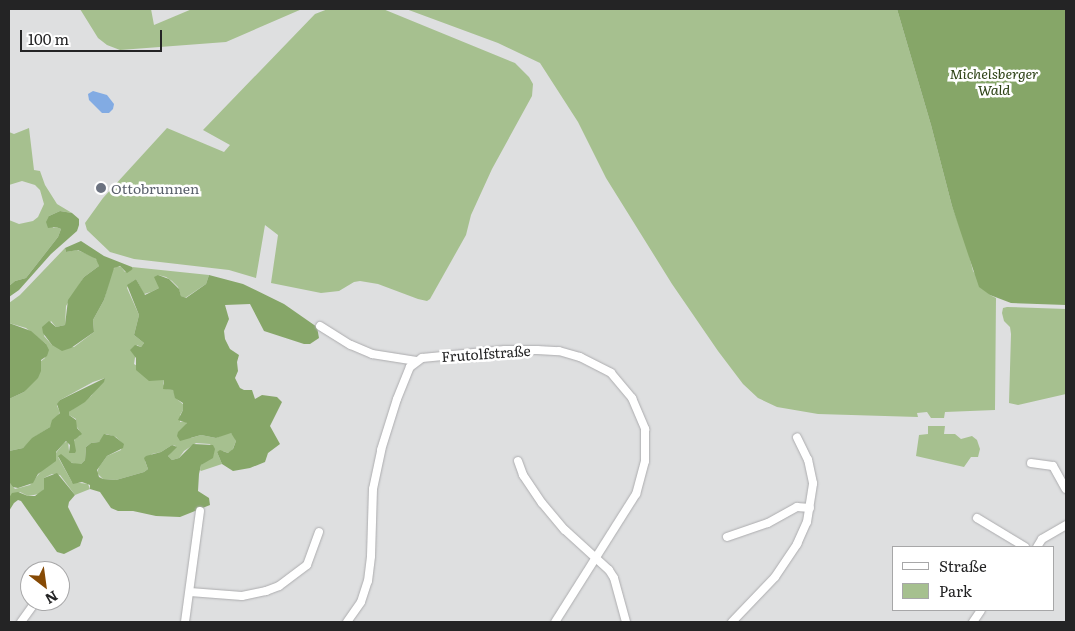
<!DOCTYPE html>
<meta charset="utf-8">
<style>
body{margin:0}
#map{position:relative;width:1075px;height:631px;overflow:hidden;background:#dedfe0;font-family:Literata,serif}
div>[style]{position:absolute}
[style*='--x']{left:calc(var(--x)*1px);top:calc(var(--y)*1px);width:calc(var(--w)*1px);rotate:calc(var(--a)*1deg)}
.green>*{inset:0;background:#a6c08f}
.forest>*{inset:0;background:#86a668}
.water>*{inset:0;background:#82abe3}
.roads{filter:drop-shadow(0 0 1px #acacae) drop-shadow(0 0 1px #acacae)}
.street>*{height:8px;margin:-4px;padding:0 4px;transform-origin:4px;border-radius:4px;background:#fff}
.dots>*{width:14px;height:14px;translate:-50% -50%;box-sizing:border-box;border:2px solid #fff;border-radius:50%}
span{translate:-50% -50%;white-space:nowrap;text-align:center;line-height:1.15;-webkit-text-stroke:5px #fff;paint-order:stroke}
.park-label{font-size:14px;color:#2c4114;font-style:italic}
.worship-label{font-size:14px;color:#5b616d}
.left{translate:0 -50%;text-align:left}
.street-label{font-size:14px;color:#242425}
.frame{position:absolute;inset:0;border:10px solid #242425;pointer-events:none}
.legend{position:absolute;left:892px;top:546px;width:162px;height:65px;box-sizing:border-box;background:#fff;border:1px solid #a7a7a8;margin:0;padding:6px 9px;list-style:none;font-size:15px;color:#242425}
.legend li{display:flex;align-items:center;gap:10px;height:25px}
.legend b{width:25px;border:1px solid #a7a7a8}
.north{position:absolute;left:20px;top:561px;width:50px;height:50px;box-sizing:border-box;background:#fff;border:1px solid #a7a7a8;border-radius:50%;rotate:150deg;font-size:14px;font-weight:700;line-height:20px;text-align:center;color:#242425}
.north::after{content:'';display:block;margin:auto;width:18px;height:22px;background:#864a05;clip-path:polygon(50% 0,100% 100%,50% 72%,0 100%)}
.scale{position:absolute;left:20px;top:30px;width:142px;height:22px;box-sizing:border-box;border:2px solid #242425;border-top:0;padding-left:6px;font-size:15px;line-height:18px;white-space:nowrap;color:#242425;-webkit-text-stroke:4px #fff;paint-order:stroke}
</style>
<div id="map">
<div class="green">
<i style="clip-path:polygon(80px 9px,151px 9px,154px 25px,192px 9px,302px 9px,226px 42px,120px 50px,107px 45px,98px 38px)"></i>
<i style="clip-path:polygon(328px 9px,383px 9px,515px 63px,529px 77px,533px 84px,532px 96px,492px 169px,471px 215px,466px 235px,430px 299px,427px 301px,418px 299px,378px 284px,360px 281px,354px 282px,339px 291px,321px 293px,271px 283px,278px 235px,265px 225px,256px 278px,229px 270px,134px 259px,110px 252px,87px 230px,85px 223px,103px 198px,167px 128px,224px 152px,230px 145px,203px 130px,315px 14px)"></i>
<i style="clip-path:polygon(406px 9px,897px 9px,931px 125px,952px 206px,967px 247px,973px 271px,990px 295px,996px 298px,995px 410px,945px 412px,944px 418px,931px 418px,927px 412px,917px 413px,918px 417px,818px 414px,777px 407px,758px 398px,743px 384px,718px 351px,672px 284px,606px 178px,578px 122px,540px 63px,498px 43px)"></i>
<i style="clip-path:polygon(29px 128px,34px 170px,40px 171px,45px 185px,57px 204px,72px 213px,60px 211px,49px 216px,53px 228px,56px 227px,61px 229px,58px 237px,26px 278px,15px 281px,9px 286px,9px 220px,19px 224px,33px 221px,38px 217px,44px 204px,40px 190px,35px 185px,22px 181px,9px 185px,9px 132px,14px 134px)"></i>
<i style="clip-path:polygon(65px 248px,66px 252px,77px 250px,92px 256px,98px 261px,99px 266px,84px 277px,66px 306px,65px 325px,56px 327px,51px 321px,44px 336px,52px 345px,74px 347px,94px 332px,93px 320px,104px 300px,112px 270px,117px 266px,121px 267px,125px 272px,133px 269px,132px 267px,209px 275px,206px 284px,185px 298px,181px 296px,178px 287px,172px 281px,166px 277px,158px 275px,159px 288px,151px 292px,144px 294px,136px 279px,129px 284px,127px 288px,139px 315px,134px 335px,144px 343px,141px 347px,137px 345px,134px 364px,159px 380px,164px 380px,163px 384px,166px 389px,173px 390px,178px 400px,184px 405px,183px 410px,180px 415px,180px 422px,186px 421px,191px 438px,201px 435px,216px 438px,229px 432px,234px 435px,236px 441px,232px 451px,228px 453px,223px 451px,217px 452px,222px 464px,201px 471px,200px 470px,201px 465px,213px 455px,214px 451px,210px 444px,196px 443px,184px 451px,179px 458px,172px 460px,168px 456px,176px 446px,172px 445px,161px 452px,152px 454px,145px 461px,148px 469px,144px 472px,116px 480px,103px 479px,97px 473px,99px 467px,107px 456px,121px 450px,122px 443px,116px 437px,106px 434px,99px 442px,91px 443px,86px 447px,85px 460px,81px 464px,75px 464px,58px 457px,72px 482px,88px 484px,90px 489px,75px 495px,60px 475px,52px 474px,44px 478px,44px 489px,39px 494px,28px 496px,20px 492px,9px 498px,9px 482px,15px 489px,30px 485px,64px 443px,68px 441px,69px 451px,75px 448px,73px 443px,76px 437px,80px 436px,79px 430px,76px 426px,76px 419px,69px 415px,69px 412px,91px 396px,105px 378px,93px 382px,60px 400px,57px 406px,60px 412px,50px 427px,36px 436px,23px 448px,9px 451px,9px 399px,24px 392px,41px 369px,40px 362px,45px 358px,46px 344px,26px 328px,9px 323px,9px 303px,20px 295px)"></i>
<i style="clip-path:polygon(1007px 307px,1066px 309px,1066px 394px,1018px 405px,1009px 403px,1011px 334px,1010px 327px,1004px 321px,1002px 313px,1003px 308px)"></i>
<i style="clip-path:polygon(928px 426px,945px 426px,944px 434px,955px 434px,961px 439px,972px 436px,977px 440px,980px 449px,978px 457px,971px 457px,964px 467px,916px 456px,919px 435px,928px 434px)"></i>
</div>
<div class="forest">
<i style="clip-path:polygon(897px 9px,1066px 9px,1066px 305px,1011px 303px,990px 295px,979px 287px,952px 206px,931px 125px)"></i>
<i style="clip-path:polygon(60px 211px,72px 213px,79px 219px,79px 225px,77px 231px,51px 254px,19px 290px,9px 297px,9px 286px,15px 281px,26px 278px,58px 237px,61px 229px,56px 227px,48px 228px,46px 222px,49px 216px)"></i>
<i style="clip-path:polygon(81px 241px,104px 256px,132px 267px,133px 269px,127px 273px,120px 266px,114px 268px,104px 300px,93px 320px,94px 332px,71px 348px,62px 351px,52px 345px,43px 333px,42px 327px,49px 321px,56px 327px,65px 325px,68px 300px,84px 277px,99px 266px,96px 259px,78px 250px,66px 252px,65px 248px)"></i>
<i style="clip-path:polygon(158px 275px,169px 279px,179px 289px,181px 296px,186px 298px,206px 284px,209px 275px,243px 284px,284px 304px,317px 327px,319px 338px,310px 344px,304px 344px,264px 331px,250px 304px,225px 305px,229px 319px,224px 331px,225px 339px,230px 349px,239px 355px,237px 362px,238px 371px,235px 378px,240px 388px,244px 390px,252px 390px,255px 399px,262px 395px,277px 397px,282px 402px,270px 426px,280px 444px,268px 453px,265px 462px,250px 468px,233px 471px,222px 464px,217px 452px,220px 450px,228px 453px,233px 449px,236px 441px,231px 433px,216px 438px,201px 435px,180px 441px,177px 436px,178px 432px,187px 423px,178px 420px,183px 410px,183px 403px,175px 398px,173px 390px,163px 389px,164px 380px,149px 381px,136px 370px,136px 358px,130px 350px,135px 345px,141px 347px,144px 343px,134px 335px,139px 315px,127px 285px,136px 279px,145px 295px,159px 288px,154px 277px)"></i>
<i style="clip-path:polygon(9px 323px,31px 331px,46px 344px,49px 350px,47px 356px,41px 360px,41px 371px,38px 378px,24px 392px,9px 399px)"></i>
<i style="clip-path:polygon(105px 378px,104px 382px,85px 402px,69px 412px,69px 415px,76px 420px,77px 428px,82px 434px,74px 440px,76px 451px,75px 453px,69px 453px,70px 445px,66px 441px,56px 452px,56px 461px,38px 474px,33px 483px,18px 488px,13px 487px,9px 482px,9px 451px,23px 448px,32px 438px,50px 427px,52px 420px,60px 413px,57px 404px,60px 400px)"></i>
<i style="clip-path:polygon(104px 434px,114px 436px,124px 444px,123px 448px,107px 456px,97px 470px,99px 477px,103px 479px,116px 480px,144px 472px,148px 469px,144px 458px,146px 456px,161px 452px,172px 445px,177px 447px,168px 456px,172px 460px,179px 458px,193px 444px,213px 445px,215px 449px,213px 458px,201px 465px,199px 474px,198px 491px,209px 498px,210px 505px,180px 517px,156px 516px,133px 511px,118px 511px,111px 508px,100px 492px,90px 489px,90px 485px,82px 482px,73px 484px,58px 456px,61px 454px,72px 463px,81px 464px,85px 460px,86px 447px,91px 443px,99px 442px)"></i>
<i style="clip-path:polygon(57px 473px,75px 495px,69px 502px,68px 507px,83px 537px,80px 546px,64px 554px,57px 552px,21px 501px,18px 500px,14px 503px,9px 511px,9px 498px,12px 493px,18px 492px,28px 496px,35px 496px,44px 489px,44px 478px)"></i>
</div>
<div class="water">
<i style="clip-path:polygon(93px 91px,107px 95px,114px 104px,113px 109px,109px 113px,102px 113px,89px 100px,88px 94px)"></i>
</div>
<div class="roads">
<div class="street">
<i style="--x:320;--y:326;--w:36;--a:32"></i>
<i style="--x:351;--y:345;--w:23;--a:23"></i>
<i style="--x:372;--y:354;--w:45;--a:9"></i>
<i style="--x:518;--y:461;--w:15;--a:70"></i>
<i style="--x:523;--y:475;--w:34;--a:56"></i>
<i style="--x:542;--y:503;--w:35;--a:50"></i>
<i style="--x:565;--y:530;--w:59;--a:42.3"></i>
<i style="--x:609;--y:570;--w:9;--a:58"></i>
<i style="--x:614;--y:578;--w:46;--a:74.7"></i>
<i style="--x:1031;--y:463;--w:22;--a:8"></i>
<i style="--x:1053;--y:466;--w:26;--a:61"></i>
<i style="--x:977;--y:518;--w:56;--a:31.1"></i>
<i style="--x:727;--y:537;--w:43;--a:-18.9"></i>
<i style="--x:768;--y:523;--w:33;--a:-29"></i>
<i style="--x:797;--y:507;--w:13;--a:4"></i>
<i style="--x:1037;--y:547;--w:9;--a:-58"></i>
<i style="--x:1042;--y:539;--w:28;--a:-30"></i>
<i style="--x:190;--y:592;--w:52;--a:4.4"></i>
<i style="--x:242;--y:596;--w:25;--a:-12"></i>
<i style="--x:266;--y:591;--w:14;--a:-21"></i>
<i style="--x:279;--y:586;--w:35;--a:-37"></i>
<i style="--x:307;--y:565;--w:35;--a:-70"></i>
<i style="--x:21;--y:622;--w:26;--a:-54"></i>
<i style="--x:185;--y:622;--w:112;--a:-82.3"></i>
<i style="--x:347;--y:622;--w:24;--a:-55"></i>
<i style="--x:361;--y:602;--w:22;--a:-72"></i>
<i style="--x:368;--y:581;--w:25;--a:-83"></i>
<i style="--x:371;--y:556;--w:67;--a:-88.3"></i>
<i style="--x:373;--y:489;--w:40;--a:-78"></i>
<i style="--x:381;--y:450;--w:53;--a:-72.6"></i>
<i style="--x:397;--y:399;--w:35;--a:-68"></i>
<i style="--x:410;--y:367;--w:15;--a:-37"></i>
<i style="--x:422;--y:358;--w:83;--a:-5.5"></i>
<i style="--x:505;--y:350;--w:32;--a:0"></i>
<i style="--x:537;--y:350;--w:22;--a:3"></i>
<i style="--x:559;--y:351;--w:22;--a:16"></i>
<i style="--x:580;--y:357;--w:35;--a:27"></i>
<i style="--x:611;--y:373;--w:33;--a:50"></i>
<i style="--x:632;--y:398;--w:34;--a:67"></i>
<i style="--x:645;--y:429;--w:32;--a:90"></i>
<i style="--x:645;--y:461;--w:34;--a:105"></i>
<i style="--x:636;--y:494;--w:151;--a:122.3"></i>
<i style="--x:732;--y:622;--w:62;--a:-46.3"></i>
<i style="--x:775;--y:577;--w:40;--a:-56"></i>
<i style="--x:797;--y:544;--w:24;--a:-66"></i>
<i style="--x:807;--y:522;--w:39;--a:-81"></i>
<i style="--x:813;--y:483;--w:24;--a:-102"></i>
<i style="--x:808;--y:460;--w:25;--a:-116"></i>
<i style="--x:973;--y:622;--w:14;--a:-56"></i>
</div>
</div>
<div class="dots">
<i style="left:101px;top:188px;background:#6b7280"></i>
</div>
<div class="park-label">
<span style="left:994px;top:81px">Michelsberger<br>Wald</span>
</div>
<div class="worship-label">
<span class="left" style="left:111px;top:188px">Ottobrunnen</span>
</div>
<div class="street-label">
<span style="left:486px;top:353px;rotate:-4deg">Frutolfstraße</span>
</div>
<div class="frame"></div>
<ul class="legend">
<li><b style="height:6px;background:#fff"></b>Straße</li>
<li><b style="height:14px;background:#a6c08f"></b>Park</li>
</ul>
<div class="north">N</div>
<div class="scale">100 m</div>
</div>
